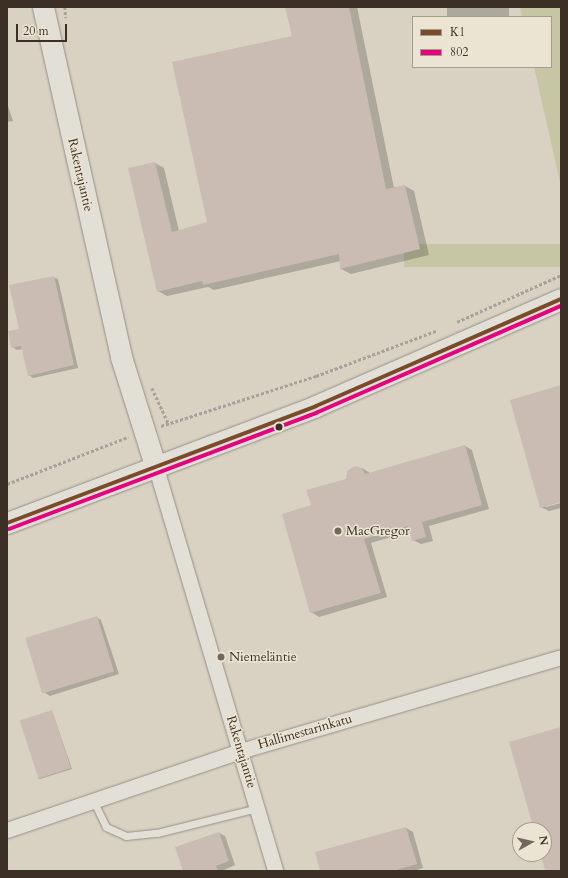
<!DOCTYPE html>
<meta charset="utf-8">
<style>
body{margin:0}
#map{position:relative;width:568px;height:878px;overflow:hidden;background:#d9d2c3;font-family:Cardo,serif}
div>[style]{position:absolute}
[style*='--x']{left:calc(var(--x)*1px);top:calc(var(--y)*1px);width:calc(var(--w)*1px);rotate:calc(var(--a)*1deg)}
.green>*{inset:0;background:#c6c6a5;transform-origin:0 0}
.shadow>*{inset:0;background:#0003;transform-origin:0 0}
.building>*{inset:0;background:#cabcb3;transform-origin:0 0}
.path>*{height:2.5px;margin-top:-1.25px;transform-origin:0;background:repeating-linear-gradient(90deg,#a7a29c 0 3px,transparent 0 5px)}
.roads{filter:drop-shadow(0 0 1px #948f85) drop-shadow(0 0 1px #948f85)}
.lane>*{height:7px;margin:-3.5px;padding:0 3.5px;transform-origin:3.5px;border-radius:3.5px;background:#e2dfd7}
.street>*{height:15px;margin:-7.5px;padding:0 7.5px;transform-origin:7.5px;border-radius:7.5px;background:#e2dfd7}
.secondary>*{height:21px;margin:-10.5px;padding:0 10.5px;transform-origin:10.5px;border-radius:10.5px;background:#e2dfd7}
.bus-1>*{height:4px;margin:-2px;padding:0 2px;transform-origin:2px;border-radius:2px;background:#7a4b2a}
.bus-2>*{height:4px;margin:-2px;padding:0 2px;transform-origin:2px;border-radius:2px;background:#e5007d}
.dots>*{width:11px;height:11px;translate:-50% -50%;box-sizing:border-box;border:2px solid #ece4d3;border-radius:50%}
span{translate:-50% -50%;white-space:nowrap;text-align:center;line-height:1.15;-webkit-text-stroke:3px #ece4d3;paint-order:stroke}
.street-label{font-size:13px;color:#3b2f26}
.poi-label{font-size:13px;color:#3b2f26}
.left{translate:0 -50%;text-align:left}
.frame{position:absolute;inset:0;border:8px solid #3b2f26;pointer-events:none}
.legend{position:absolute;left:412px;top:16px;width:140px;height:52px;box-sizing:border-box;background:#ece4d3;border:1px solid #a59c8e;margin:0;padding:5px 7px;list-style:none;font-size:12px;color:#3b2f26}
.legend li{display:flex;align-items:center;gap:8px;height:20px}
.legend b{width:20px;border:1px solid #a59c8e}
.north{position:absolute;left:512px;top:822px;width:40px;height:40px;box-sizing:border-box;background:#ece4d3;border:1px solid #a59c8e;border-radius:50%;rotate:82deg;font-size:11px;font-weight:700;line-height:16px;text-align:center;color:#3b2f26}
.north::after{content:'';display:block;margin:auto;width:14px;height:18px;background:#72685d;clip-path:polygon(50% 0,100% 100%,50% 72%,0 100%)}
.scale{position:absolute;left:16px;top:24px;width:51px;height:18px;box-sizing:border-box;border:2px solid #3b2f26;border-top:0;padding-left:5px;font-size:12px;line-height:14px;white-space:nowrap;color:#3b2f26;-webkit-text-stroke:3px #ece4d3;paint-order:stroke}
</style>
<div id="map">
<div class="green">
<i style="clip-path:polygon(520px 7px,561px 7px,561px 187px,534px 67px,551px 67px,551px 17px,522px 17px)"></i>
<i style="left:561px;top:244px;width:23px;height:157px;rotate:90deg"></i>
</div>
<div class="shadow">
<i style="clip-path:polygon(286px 7px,357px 7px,394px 188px,405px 186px,414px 191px,429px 255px,351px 274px,341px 269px,341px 261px,214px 290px,208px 287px,167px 296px,158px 291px,155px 163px,164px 168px,179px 231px,208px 223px,293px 37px)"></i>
<i style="left:447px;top:7px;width:62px;height:10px"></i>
<i style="clip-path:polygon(7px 103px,13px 121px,7px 122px)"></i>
<i style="clip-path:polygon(53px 277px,58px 279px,78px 368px,33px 378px,29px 375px,23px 349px,17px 350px,12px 347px,20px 330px)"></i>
<i style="clip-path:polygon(561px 386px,561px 501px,546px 505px,546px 507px,561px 503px,561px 508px,549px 511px,541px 507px)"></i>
<i style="clip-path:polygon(465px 446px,472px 450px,489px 509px,429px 526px,433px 541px,421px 544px,413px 540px,411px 531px,371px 543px,387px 597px,319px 617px,311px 612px,312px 506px,362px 468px,370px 473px)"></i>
<i style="clip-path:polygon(96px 617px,101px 620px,119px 674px,50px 696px,45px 693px)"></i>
<i style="clip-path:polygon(52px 711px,72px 769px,40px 779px,38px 778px)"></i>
<i style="clip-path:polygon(406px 828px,413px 832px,423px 868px,414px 871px,321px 871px)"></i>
<i style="clip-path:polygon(219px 833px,225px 836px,235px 865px,222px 871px,184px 871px)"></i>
</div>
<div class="building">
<i style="clip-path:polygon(285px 7px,349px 7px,386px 189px,405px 185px,420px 249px,340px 269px,339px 254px,203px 285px,202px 281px,157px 292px,128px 168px,155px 162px,172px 232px,207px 222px,172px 62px,292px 36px)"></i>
<i style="clip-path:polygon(54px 276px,74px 365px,28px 376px,21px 346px,11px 348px,8px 331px,19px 329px,9px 285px)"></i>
<i style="clip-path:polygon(561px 385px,561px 502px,540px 508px,510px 400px)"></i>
<i style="clip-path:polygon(465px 445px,482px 505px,422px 522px,426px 537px,412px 541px,408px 526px,364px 539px,381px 593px,310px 613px,282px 514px,311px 505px,306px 490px,346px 479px,347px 471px,355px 466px,362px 468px,365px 474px)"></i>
<i style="left:97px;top:616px;width:58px;height:75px;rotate:73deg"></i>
<i style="left:52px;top:710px;width:61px;height:34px;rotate:72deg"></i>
<i style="clip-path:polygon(561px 727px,561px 871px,545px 871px,541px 854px,544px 854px,544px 830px,534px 830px,509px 742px)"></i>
<i style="clip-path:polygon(406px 827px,417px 864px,393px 871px,320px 871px,315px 852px)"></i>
<i style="clip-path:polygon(219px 832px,229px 861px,216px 866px,218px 871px,183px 871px,175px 847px)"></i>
</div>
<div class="path">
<i style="--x:65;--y:7;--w:11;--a:85"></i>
<i style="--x:457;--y:322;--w:114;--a:-24.3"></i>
<i style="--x:152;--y:388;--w:40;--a:65"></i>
<i style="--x:161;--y:426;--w:163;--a:-17.9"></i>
<i style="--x:316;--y:376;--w:128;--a:-20.6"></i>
<i style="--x:7;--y:484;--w:130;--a:-21.2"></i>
</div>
<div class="roads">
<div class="lane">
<i style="--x:93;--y:800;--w:30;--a:64"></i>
<i style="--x:106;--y:827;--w:22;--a:24"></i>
<i style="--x:126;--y:836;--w:31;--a:-6"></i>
<i style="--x:157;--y:833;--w:103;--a:-14"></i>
</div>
<div class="street">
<i style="--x:156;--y:468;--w:420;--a:73.5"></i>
<i style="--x:7;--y:830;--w:246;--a:-18.7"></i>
<i style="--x:240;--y:751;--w:334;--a:-16.3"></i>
</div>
<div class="secondary">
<i style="--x:43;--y:7;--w:359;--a:77.4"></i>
<i style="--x:121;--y:357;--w:116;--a:72.5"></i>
<i style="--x:7;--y:523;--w:330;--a:-20.7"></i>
<i style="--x:316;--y:406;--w:267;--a:-23.6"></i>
</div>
</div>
<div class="bus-1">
<i style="--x:7;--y:523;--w:330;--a:-20.7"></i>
<i style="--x:316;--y:406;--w:267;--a:-23.6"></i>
</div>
<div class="bus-2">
<i style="--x:9;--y:529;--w:330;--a:-20.7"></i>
<i style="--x:318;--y:412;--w:265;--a:-23.6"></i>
</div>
<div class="dots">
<i style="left:279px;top:427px;background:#3b2f26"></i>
<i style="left:338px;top:531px;background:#72685d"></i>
<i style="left:221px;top:657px;background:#72685d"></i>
</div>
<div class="street-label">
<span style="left:80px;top:175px;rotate:77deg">Rakentajantie</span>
<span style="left:305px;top:732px;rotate:-16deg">Hallimestarinkatu</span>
<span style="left:241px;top:752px;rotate:73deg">Rakentajantie</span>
</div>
<div class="poi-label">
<span class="left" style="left:346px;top:531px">MacGregor</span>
<span class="left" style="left:229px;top:657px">Niemeläntie</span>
</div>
<div class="frame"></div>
<ul class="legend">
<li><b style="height:5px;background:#7a4b2a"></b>K1</li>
<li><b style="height:5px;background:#e5007d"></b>802</li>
</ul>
<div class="north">N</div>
<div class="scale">20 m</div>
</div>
